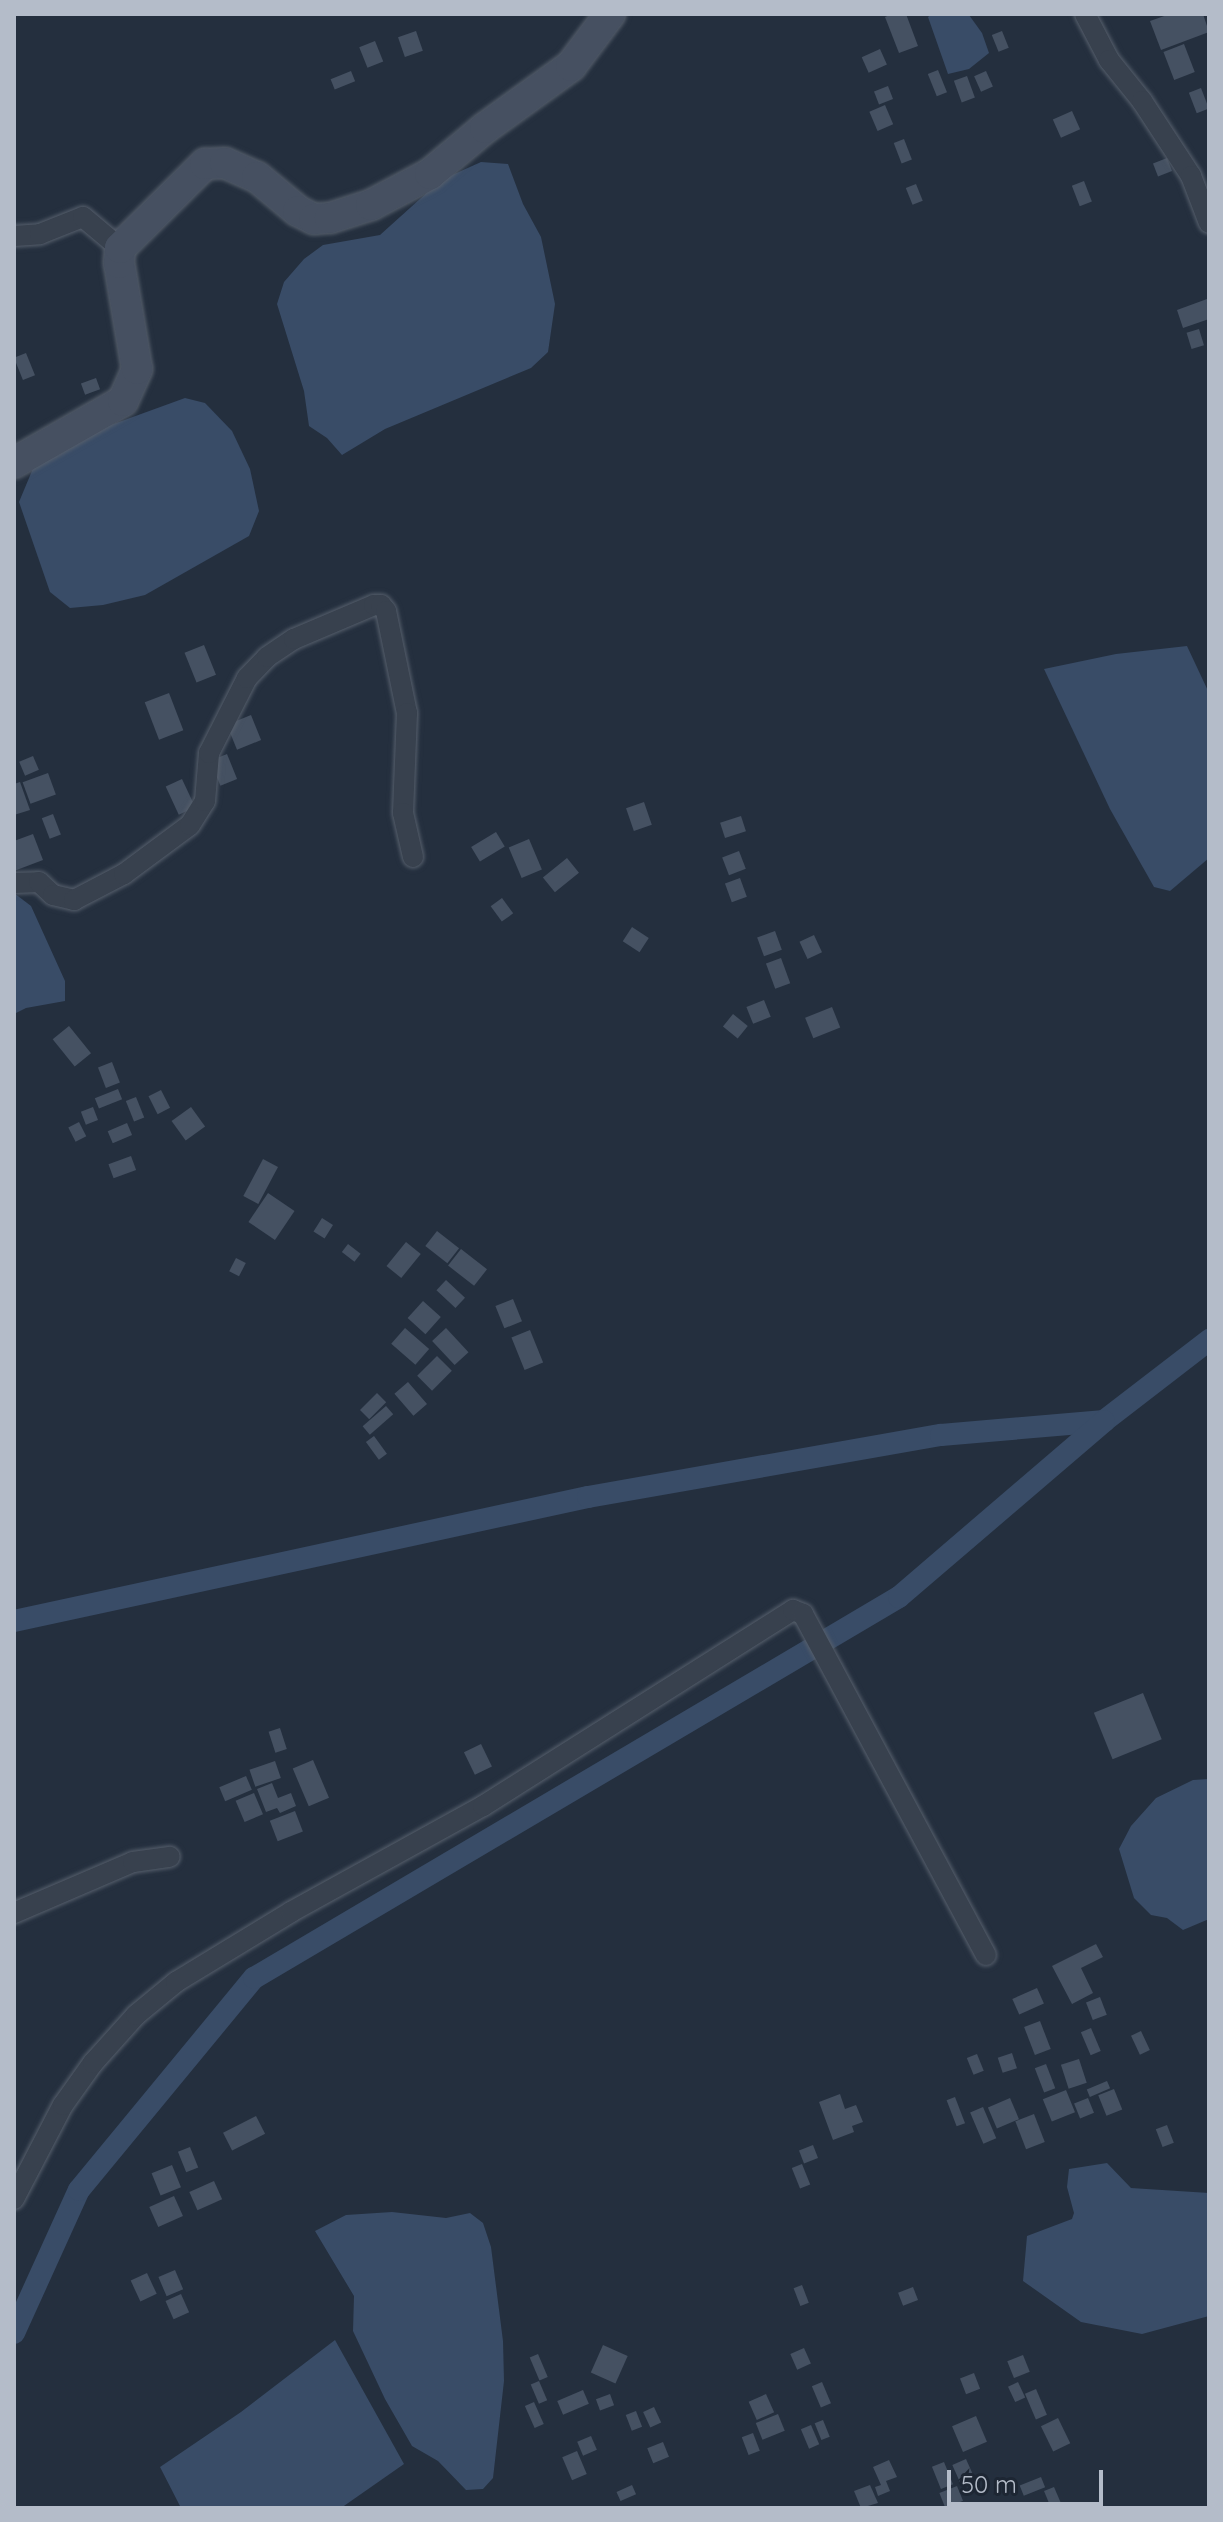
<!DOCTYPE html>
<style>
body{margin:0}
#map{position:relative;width:1223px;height:2522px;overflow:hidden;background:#242f3e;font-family:Quicksand,sans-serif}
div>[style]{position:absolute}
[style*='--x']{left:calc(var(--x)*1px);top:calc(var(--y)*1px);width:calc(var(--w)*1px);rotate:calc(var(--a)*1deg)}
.water>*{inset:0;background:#394c67}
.canal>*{height:22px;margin:-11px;padding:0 11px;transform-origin:11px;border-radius:11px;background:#394c67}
.building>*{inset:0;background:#455162;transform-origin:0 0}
.roads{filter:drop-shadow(0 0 2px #565f6c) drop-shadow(0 0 2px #565f6c)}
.street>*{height:20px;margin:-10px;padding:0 10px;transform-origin:10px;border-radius:10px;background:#38414e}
.secondary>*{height:30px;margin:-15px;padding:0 15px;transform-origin:15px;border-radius:15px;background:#465061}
span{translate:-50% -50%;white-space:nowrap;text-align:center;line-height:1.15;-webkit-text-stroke:6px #1d2633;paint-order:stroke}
.frame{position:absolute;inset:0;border:16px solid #b4bcc9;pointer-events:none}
.scale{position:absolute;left:947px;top:2470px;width:156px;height:36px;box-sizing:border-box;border:4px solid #b4bcc9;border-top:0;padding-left:10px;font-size:24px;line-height:28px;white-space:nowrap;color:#b4bcc9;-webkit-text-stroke:6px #1d2633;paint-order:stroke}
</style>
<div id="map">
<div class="water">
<i style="clip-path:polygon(932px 14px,969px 15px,982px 33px,989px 53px,969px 69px,948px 74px,928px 17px)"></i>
<i style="clip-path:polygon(481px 162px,508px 164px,523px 204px,541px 237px,555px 304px,548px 352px,531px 368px,385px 429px,342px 455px,327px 438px,309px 426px,304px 391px,277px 304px,284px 282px,304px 259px,323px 245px,380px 235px,441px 180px)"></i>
<i style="clip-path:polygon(185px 398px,205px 403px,232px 431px,250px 469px,259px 511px,249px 536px,145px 595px,103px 605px,70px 608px,50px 592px,19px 502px,34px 466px,108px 426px)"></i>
<i style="clip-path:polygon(1187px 646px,1209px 693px,1209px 858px,1170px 891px,1154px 887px,1110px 809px,1044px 669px,1116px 654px)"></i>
<i style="clip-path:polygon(14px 893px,31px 906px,65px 981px,65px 1001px,26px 1008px,14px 1014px)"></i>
<i style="clip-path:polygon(1209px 1779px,1209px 1919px,1183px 1930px,1167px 1918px,1151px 1915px,1134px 1898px,1119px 1849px,1131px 1826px,1156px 1798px,1193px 1780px)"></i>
<i style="clip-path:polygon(1107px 2163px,1131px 2188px,1209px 2193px,1209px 2316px,1142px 2334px,1081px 2322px,1023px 2281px,1027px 2236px,1072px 2219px,1074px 2213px,1067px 2187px,1069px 2169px)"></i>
<i style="clip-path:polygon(392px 2212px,446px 2218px,470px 2213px,483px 2223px,491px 2247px,503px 2341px,504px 2381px,493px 2478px,483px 2489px,466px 2490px,438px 2461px,412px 2446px,385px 2399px,353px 2331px,354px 2296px,315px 2231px,346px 2215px)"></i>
<i style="clip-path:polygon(335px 2340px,404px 2464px,341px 2508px,181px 2508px,160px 2467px,241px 2412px)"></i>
</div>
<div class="canal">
<i style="--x:14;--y:1621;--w:587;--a:-12.19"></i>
<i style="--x:588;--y:1497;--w:358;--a:-10"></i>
<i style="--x:941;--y:1435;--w:164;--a:-4.9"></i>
<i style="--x:1104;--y:1421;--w:133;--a:-37.6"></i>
<i style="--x:14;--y:2333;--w:157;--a:-65.6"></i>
<i style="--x:79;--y:2190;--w:275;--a:-50.5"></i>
<i style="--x:254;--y:1978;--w:749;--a:-30.57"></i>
<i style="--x:899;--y:1597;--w:270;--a:-40.6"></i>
</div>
<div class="building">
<i style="clip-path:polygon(892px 14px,906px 14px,918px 46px,899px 53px,885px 17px)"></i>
<i style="clip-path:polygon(1170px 14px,1203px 14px,1209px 32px,1161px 50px,1150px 21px)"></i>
<i style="left:416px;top:31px;width:21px;height:19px;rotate:71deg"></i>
<i style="left:1002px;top:31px;width:18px;height:11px;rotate:68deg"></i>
<i style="left:375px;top:41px;width:22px;height:17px;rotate:68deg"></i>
<i style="left:1184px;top:44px;width:30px;height:22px;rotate:69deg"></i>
<i style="left:880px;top:49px;width:17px;height:20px;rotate:66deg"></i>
<i style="left:938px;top:70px;width:24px;height:11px;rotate:68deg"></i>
<i style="left:351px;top:71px;width:11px;height:22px;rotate:68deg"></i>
<i style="left:986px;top:71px;width:17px;height:13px;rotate:66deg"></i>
<i style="left:967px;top:76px;width:23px;height:14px;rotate:70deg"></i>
<i style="left:888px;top:86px;width:14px;height:15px;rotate:69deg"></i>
<i style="left:1201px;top:88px;width:22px;height:13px;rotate:69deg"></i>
<i style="left:885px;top:105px;width:21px;height:17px;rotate:67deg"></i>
<i style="left:1072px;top:111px;width:20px;height:21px;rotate:66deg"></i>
<i style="left:904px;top:139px;width:22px;height:11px;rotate:69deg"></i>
<i style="left:1167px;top:158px;width:14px;height:15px;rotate:69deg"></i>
<i style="left:1084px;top:181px;width:22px;height:13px;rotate:69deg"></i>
<i style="left:916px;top:184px;width:18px;height:11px;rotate:68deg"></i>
<i style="clip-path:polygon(1207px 299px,1209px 319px,1183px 328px,1177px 310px)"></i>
<i style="left:1199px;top:329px;width:17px;height:13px;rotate:73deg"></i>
<i style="left:26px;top:353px;width:24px;height:13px;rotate:68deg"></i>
<i style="left:96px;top:378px;width:12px;height:16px;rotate:70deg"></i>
<i style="left:204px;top:645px;width:32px;height:21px;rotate:68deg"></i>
<i style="left:169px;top:693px;width:40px;height:26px;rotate:69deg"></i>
<i style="left:251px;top:715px;width:27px;height:26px;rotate:68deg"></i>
<i style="left:227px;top:754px;width:27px;height:18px;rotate:68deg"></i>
<i style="left:33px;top:756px;width:15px;height:15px;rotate:67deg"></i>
<i style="left:48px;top:773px;width:23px;height:27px;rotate:70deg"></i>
<i style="left:182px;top:779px;width:31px;height:18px;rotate:65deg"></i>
<i style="clip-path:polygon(20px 782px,30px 810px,14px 815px,14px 784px)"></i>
<i style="left:644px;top:802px;width:24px;height:19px;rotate:71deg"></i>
<i style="left:53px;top:814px;width:22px;height:12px;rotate:69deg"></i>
<i style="left:741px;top:816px;width:16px;height:22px;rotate:72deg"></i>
<i style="left:496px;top:832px;width:17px;height:29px;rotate:59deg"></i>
<i style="clip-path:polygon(33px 834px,43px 860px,14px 871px,14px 841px)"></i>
<i style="left:529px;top:839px;width:33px;height:22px;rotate:67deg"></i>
<i style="left:739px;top:851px;width:19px;height:18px;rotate:69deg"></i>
<i style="left:567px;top:858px;width:19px;height:31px;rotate:51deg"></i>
<i style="left:740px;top:878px;width:20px;height:16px;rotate:70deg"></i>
<i style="left:502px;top:898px;width:19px;height:14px;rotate:54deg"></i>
<i style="left:632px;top:927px;width:20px;height:17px;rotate:33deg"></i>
<i style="left:775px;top:931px;width:20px;height:19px;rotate:70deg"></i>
<i style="left:814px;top:935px;width:19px;height:16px;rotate:65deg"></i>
<i style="left:781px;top:958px;width:27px;height:16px;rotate:70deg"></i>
<i style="left:764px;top:1000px;width:18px;height:19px;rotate:68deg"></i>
<i style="left:832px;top:1007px;width:22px;height:29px;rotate:68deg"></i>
<i style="left:733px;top:1014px;width:19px;height:16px;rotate:39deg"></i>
<i style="left:69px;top:1026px;width:35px;height:21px;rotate:51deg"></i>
<i style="left:112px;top:1062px;width:22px;height:15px;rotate:69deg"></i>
<i style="left:118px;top:1089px;width:11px;height:25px;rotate:68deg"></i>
<i style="left:161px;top:1090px;width:20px;height:14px;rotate:63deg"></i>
<i style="left:136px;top:1097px;width:22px;height:11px;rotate:68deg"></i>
<i style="left:93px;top:1107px;width:14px;height:13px;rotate:69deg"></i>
<i style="left:191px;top:1107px;width:24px;height:24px;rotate:54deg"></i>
<i style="left:79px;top:1122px;width:16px;height:12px;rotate:63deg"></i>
<i style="left:127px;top:1123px;width:13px;height:21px;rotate:67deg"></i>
<i style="left:131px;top:1156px;width:15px;height:24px;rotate:70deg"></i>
<i style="left:263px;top:1159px;width:17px;height:42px;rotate:28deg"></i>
<i style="left:268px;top:1193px;width:32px;height:35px;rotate:34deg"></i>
<i style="left:322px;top:1218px;width:13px;height:16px;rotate:32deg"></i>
<i style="left:437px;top:1231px;width:28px;height:19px;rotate:38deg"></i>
<i style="left:406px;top:1242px;width:19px;height:31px;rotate:39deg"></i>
<i style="left:348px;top:1244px;width:16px;height:10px;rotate:38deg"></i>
<i style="left:461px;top:1249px;width:33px;height:21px;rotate:38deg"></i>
<i style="left:236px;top:1258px;width:11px;height:15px;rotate:27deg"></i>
<i style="left:446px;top:1280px;width:26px;height:14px;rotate:43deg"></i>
<i style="left:513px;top:1299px;width:24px;height:19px;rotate:68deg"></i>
<i style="left:423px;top:1301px;width:24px;height:23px;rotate:42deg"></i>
<i style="left:405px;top:1328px;width:32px;height:21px;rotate:41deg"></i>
<i style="left:446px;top:1328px;width:33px;height:19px;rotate:47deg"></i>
<i style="left:530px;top:1330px;width:35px;height:20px;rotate:68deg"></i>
<i style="left:437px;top:1356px;width:21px;height:28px;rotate:45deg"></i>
<i style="left:408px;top:1382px;width:29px;height:18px;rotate:49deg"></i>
<i style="left:377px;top:1393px;width:13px;height:24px;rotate:45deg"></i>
<i style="left:386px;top:1406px;width:11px;height:31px;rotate:49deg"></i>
<i style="left:374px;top:1436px;width:22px;height:10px;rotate:54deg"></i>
<i style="left:1143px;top:1693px;width:50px;height:53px;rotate:68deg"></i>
<i style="left:280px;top:1728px;width:22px;height:12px;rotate:72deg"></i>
<i style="left:481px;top:1744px;width:25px;height:19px;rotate:64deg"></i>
<i style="left:313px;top:1760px;width:41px;height:22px;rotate:67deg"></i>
<i style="left:275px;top:1761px;width:18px;height:27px;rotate:71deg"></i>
<i style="left:246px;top:1776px;width:15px;height:29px;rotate:67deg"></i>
<i style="clip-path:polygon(272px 1783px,278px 1798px,291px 1793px,296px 1806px,280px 1813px,277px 1808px,266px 1812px,257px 1789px)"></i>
<i style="left:254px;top:1793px;width:23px;height:20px;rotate:67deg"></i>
<i style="left:295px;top:1811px;width:22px;height:27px;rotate:69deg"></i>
<i style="clip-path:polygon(1096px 1944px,1103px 1957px,1081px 1968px,1093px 1993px,1072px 2004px,1052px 1966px)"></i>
<i style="left:1037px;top:1988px;width:17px;height:27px;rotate:66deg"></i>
<i style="left:1100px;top:1997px;width:19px;height:15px;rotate:69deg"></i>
<i style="left:1040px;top:2021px;width:30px;height:17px;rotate:69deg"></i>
<i style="left:1091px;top:2028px;width:25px;height:11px;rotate:67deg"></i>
<i style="left:1141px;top:2031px;width:21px;height:11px;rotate:65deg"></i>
<i style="left:1012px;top:2053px;width:16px;height:15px;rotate:72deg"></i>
<i style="left:977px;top:2054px;width:18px;height:11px;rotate:68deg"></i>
<i style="left:1079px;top:2059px;width:25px;height:19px;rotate:72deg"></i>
<i style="left:1046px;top:2064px;width:26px;height:12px;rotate:69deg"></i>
<i style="left:1107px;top:2081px;width:8px;height:22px;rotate:67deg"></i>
<i style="left:1114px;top:2089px;width:22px;height:17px;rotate:68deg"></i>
<i style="left:1066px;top:2090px;width:24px;height:25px;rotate:68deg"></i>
<i style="clip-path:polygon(840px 2094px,845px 2109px,856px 2105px,863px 2122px,852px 2126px,854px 2132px,833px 2140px,819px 2102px)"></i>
<i style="left:955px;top:2097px;width:28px;height:9px;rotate:69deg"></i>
<i style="left:1010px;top:2098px;width:23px;height:24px;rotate:67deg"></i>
<i style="left:1088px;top:2098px;width:16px;height:15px;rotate:68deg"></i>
<i style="left:983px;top:2107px;width:34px;height:14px;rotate:67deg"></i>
<i style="left:1034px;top:2114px;width:30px;height:20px;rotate:69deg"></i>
<i style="left:256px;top:2116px;width:20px;height:37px;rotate:63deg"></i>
<i style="left:1167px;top:2125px;width:19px;height:12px;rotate:69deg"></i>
<i style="left:813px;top:2145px;width:14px;height:15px;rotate:69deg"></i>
<i style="left:190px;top:2147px;width:22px;height:13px;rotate:68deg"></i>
<i style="left:802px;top:2164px;width:22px;height:11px;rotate:68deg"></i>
<i style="left:172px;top:2165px;width:24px;height:22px;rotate:68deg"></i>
<i style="left:214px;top:2181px;width:20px;height:27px;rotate:66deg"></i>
<i style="left:174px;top:2196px;width:22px;height:27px;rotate:66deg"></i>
<i style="left:175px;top:2270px;width:21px;height:18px;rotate:67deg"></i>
<i style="left:147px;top:2273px;width:23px;height:18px;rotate:65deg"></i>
<i style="left:802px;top:2285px;width:19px;height:9px;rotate:69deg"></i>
<i style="left:913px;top:2287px;width:14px;height:16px;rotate:69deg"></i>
<i style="left:181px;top:2294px;width:20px;height:17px;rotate:66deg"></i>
<i style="left:603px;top:2345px;width:27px;height:30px;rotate:24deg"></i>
<i style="left:804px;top:2348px;width:17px;height:15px;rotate:66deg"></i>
<i style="left:538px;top:2354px;width:25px;height:9px;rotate:67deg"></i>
<i style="left:1023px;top:2355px;width:18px;height:17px;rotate:68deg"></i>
<i style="left:974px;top:2373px;width:17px;height:15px;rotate:69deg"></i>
<i style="left:539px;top:2381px;width:21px;height:9px;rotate:67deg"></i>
<i style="left:822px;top:2382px;width:23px;height:11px;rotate:67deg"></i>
<i style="left:1018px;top:2382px;width:17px;height:11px;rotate:65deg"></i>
<i style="left:1036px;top:2389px;width:28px;height:12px;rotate:67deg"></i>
<i style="left:583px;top:2390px;width:15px;height:28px;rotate:67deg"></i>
<i style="left:610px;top:2394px;width:12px;height:15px;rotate:70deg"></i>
<i style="left:766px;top:2394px;width:20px;height:19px;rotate:66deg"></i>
<i style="left:534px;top:2402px;width:24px;height:10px;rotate:66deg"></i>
<i style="left:654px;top:2407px;width:17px;height:12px;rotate:65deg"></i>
<i style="left:636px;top:2411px;width:17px;height:11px;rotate:69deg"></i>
<i style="left:778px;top:2414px;width:18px;height:24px;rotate:68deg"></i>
<i style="left:976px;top:2416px;width:28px;height:26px;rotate:67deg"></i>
<i style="left:1058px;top:2418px;width:28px;height:19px;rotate:64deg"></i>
<i style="left:823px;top:2420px;width:18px;height:9px;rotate:68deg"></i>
<i style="left:811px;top:2425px;width:21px;height:11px;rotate:67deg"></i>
<i style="left:753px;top:2433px;width:19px;height:12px;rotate:69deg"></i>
<i style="left:591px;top:2436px;width:15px;height:15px;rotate:67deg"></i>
<i style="left:663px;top:2442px;width:16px;height:17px;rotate:68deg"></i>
<i style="left:577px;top:2451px;width:25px;height:16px;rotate:67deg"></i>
<i style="left:966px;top:2459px;width:20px;height:15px;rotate:66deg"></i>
<i style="clip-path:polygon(889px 2460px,897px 2477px,886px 2481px,890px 2491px,878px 2496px,875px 2487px,881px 2485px,873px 2467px)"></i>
<i style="left:944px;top:2462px;width:24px;height:13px;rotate:68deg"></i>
<i style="left:1041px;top:2477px;width:11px;height:23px;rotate:68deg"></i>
<i style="left:632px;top:2485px;width:10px;height:17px;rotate:66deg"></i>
<i style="clip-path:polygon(870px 2485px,878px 2503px,861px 2508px,854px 2491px)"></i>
<i style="left:957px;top:2486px;width:16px;height:19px;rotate:68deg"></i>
<i style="clip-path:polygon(1054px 2487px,1063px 2508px,1051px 2508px,1044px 2491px)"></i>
</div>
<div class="roads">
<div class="street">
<i style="--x:1085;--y:14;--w:52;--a:62.4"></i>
<i style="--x:1109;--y:60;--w:53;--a:51.2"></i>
<i style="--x:1142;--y:101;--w:90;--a:56.8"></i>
<i style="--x:1191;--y:176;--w:50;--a:69"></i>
<i style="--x:14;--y:236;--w:26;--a:-4"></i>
<i style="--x:40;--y:234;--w:46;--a:-21.6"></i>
<i style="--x:83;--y:217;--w:48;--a:40"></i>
<i style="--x:14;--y:883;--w:25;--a:-2"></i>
<i style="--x:39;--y:882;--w:19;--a:43"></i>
<i style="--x:53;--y:895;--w:22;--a:13"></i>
<i style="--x:74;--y:900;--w:56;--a:-27.5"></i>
<i style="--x:124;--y:874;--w:82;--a:-36.6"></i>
<i style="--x:190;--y:825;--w:28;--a:-58"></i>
<i style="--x:205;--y:801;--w:48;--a:-85.2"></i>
<i style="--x:209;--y:753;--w:84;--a:-63.1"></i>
<i style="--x:247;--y:678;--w:29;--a:-46"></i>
<i style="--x:267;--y:657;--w:32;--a:-34"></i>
<i style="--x:294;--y:639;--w:87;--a:-23"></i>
<i style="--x:374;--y:605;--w:7;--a:0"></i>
<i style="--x:381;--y:605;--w:8;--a:50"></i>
<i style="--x:386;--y:611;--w:104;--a:78.4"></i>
<i style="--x:407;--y:713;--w:100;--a:92.3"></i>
<i style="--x:403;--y:813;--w:45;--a:77.2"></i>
<i style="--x:14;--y:1913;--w:129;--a:-23.2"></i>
<i style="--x:133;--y:1862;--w:37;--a:-8"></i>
<i style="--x:14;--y:2199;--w:106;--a:-62.5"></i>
<i style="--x:63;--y:2105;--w:52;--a:-54.5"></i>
<i style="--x:93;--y:2063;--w:64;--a:-48.1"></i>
<i style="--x:136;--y:2015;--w:52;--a:-39.5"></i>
<i style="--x:176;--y:1982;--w:135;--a:-31.3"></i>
<i style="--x:291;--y:1912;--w:219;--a:-28.9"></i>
<i style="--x:483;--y:1806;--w:367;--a:-32.3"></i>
<i style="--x:793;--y:1610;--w:11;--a:22"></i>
<i style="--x:803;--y:1614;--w:387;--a:61.8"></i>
</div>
<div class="secondary">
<i style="--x:14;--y:463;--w:125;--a:-29.6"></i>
<i style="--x:123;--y:401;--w:35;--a:-66"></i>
<i style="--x:137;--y:369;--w:108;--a:-99.6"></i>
<i style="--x:119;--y:263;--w:15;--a:-86"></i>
<i style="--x:120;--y:248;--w:120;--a:-44.7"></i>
<i style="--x:205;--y:164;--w:20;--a:-3"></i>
<i style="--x:225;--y:163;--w:35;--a:24"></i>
<i style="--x:257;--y:177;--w:53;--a:39.7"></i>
<i style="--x:298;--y:211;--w:18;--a:27"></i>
<i style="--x:314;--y:219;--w:16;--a:-4"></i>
<i style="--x:330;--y:218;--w:43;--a:-17.6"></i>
<i style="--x:371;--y:205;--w:67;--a:-27.7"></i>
<i style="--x:430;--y:174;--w:72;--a:-39.9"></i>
<i style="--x:485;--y:128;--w:106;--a:-35.8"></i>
<i style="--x:571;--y:66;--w:65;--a:-53.1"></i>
</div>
</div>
<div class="frame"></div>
<div class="scale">50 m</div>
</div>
